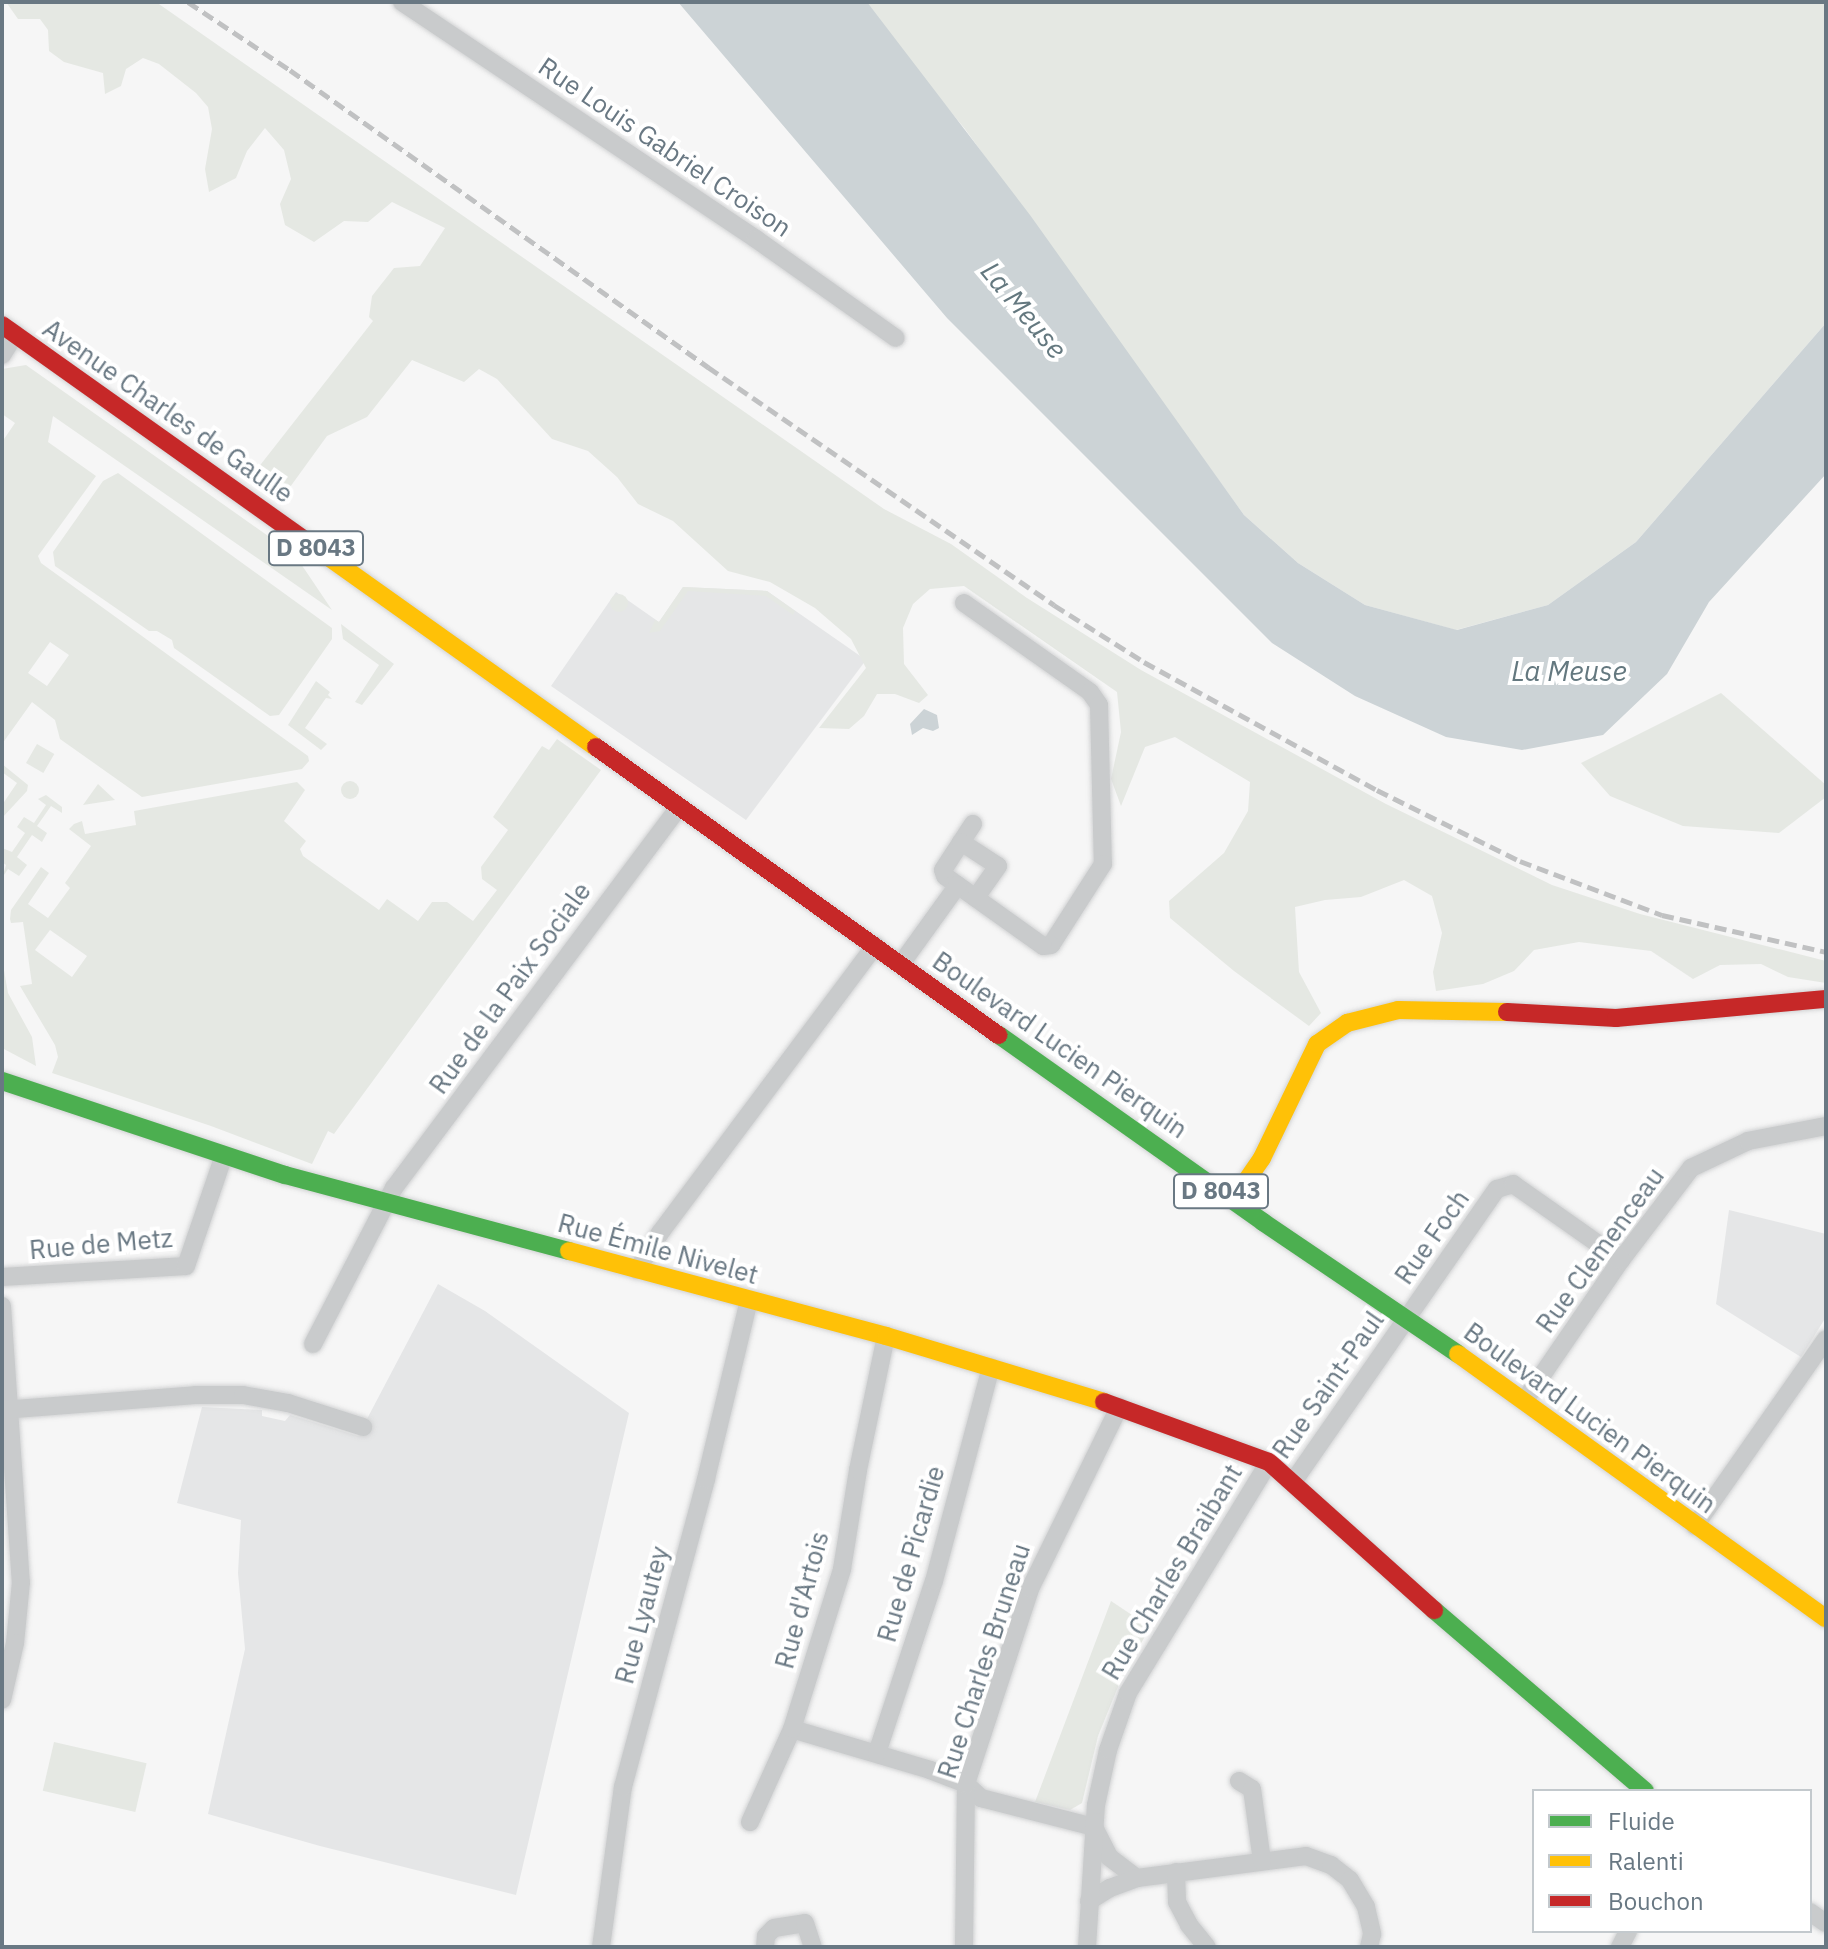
<!DOCTYPE html>
<meta charset="utf-8">
<style>
body{margin:0}
#map{position:relative;width:1828px;height:1949px;overflow:hidden;background:#f6f6f6;font-family:"IBM Plex Sans",sans-serif}
div>[style]{position:absolute}
[style*='--x']{left:calc(var(--x)*1px);top:calc(var(--y)*1px);width:calc(var(--w)*1px);rotate:calc(var(--a)*1deg)}
.built>*{inset:0;background:#e5e6e7}
.green>*{inset:0;background:#e5e8e3;transform-origin:0 0}
.round{border-radius:50%}
.water>*{inset:0;background:#ccd3d6}
.roads{filter:drop-shadow(0 0 2px #d2d3d4) drop-shadow(0 0 2px #d2d3d4)}
.street>*{height:18px;margin:-9px;padding:0 9px;transform-origin:9px;border-radius:9px;background:#c9cbcc}
.fast>*{height:18px;margin:-9px;padding:0 9px;transform-origin:9px;border-radius:9px;background:#4caf50}
.slow>*{height:18px;margin:-9px;padding:0 9px;transform-origin:9px;border-radius:9px;background:#ffc107}
.jam>*{height:18px;margin:-9px;padding:0 9px;transform-origin:9px;border-radius:9px;background:#c62828}
.rail>*{height:5px;margin-top:-2.5px;transform-origin:0;background:repeating-linear-gradient(90deg,#c0c1c2 0 12px,transparent 0 18px)}
span{translate:-50% -50%;white-space:nowrap;text-align:center;line-height:1.15;-webkit-text-stroke:8px #fff;paint-order:stroke}
.shield-label span{padding:2px 6px;background:#fff;border:2px solid;border-radius:6px;-webkit-text-stroke-width:0}
.shield-label{font-size:24px;color:#697883;font-weight:700}
.street-label{font-size:26px;color:#697883}
.water-label{font-size:28px;color:#64787f;font-style:italic}
.frame{position:absolute;inset:0;border:4px solid #697883;pointer-events:none}
.legend{position:absolute;left:1532px;top:1789px;width:280px;height:144px;box-sizing:border-box;background:#fff;border:2px solid #c3c9cd;margin:0;padding:10px 14px;list-style:none;font-size:24px;color:#697883}
.legend li{display:flex;align-items:center;gap:16px;height:40px}
.legend b{width:40px;border:2px solid #c3c9cd}
</style>
<div id="map">
<div class="built">
<i style="clip-path:polygon(683px 587px,767px 591px,866px 660px,746px 820px,551px 686px,616px 592px,659px 622px)"></i>
<i style="clip-path:polygon(1729px 1210px,1826px 1234px,1826px 1317px,1801px 1357px,1716px 1304px)"></i>
<i style="clip-path:polygon(438px 1284px,485px 1311px,629px 1413px,516px 1895px,320px 1846px,208px 1814px,245px 1649px,238px 1573px,241px 1520px,177px 1503px,202px 1407px,262px 1410px,262px 1416px,285px 1421px,290px 1415px,358px 1436px)"></i>
</div>
<div class="green">
<i style="clip-path:polygon(6px 2px,156px 2px,884px 509px,951px 544px,1027px 598px,1141px 670px,1386px 804px,1552px 885px,1640px 914px,1826px 961px,1826px 983px,1788px 977px,1761px 964px,1720px 965px,1693px 979px,1651px 951px,1579px 942px,1534px 950px,1514px 971px,1483px 984px,1436px 991px,1433px 972px,1442px 933px,1432px 896px,1404px 880px,1361px 897px,1325px 900px,1295px 907px,1299px 972px,1321px 1013px,1309px 1026px,1234px 971px,1170px 918px,1169px 901px,1224px 853px,1248px 811px,1250px 782px,1175px 737px,1145px 747px,1121px 806px,1111px 779px,1121px 732px,1117px 692px,964px 586px,930px 589px,913px 604px,903px 628px,904px 664px,928px 695px,919px 703px,895px 694px,877px 694px,864px 716px,849px 729px,819px 728px,866px 668px,851px 639px,815px 608px,770px 582px,728px 571px,673px 521px,638px 504px,617px 477px,588px 451px,552px 439px,497px 379px,479px 369px,464px 382px,412px 360px,367px 417px,327px 436px,285px 494px,254px 473px,373px 321px,369px 317px,372px 296px,394px 268px,420px 266px,445px 228px,392px 202px,368px 222px,344px 221px,314px 242px,285px 225px,280px 204px,291px 179px,284px 150px,265px 128px,247px 151px,236px 178px,209px 192px,205px 169px,212px 129px,208px 107px,196px 93px,159px 64px,143px 58px,126px 69px,121px 86px,105px 94px,103px 73px,64px 62px,49px 51px,48px 30px,40px 19px,18px 19px)"></i>
<i style="clip-path:polygon(860px 2px,1826px 2px,1826px 323px,1636px 542px,1548px 605px,1456px 630px,1365px 605px,1298px 563px,1244px 515px,965px 129px)"></i>
<i style="clip-path:polygon(evenodd,26px 365px,295px 555px,332px 610px,53px 416px,48px 442px,96px 476px,38px 556px,41px 563px,308px 756px,309px 761px,302px 769px,142px 797px,60px 739px,55px 720px,32px 702px,2px 744px,2px 442px,15px 423px,2px 414px,2px 369px,26px 365px,50px 642px,69px 655px,47px 686px,28px 673px,50px 642px)"></i>
<i style="clip-path:polygon(118px 473px,332px 628px,332px 639px,279px 715px,270px 716px,174px 648px,172px 640px,157px 631px,149px 631px,55px 566px,53px 552px,103px 481px)"></i>
<i style="clip-path:polygon(683px 587px,767px 591px,795px 611px,793px 615px,766px 596px,688px 591px,660px 631px,649px 633px,655px 620px,659px 622px)"></i>
<i class="round" style="left:610px;top:594px;width:18px;height:18px"></i>
<i style="clip-path:polygon(341px 624px,394px 664px,362px 705px,355px 702px,379px 665px,343px 639px)"></i>
<i style="clip-path:polygon(316px 681px,330px 692px,328px 695px,332px 699px,326px 698px,305px 728px,327px 744px,321px 750px,288px 725px)"></i>
<i style="clip-path:polygon(1721px 693px,1826px 785px,1826px 797px,1779px 833px,1683px 826px,1610px 796px,1581px 763px)"></i>
<i style="clip-path:polygon(evenodd,557px 739px,601px 770px,339px 1127px,334px 1134px,328px 1131px,312px 1164px,211px 1126px,52px 1073px,58px 1057px,55px 1045px,20px 986px,32px 984px,23px 922px,11px 923px,10px 919px,11px 910px,41px 867px,49px 873px,28px 904px,48px 918px,70px 888px,65px 883px,91px 846px,69px 829px,74px 824px,82px 821px,85px 834px,136px 825px,134px 811px,297px 782px,305px 790px,284px 821px,306px 841px,300px 849px,303px 856px,379px 910px,387px 899px,418px 921px,432px 902px,447px 902px,473px 921px,497px 890px,482px 879px,481px 867px,508px 830px,493px 817px,542px 746px,549px 750px,557px 739px,50px 930px,87px 956px,72px 977px,35px 950px,50px 930px)"></i>
<i style="left:37px;top:744px;width:20px;height:22px;rotate:30deg"></i>
<i style="clip-path:polygon(2px 764px,28px 785px,27px 791px,2px 818px,2px 805px,17px 783px,2px 772px)"></i>
<i class="round" style="left:341px;top:781px;width:18px;height:18px"></i>
<i style="clip-path:polygon(98px 784px,115px 800px,83px 805px)"></i>
<i style="clip-path:polygon(46px 795px,62px 807px,62px 813px,51px 806px,37px 826px,47px 833px,42px 842px,32px 835px,17px 857px,27px 865px,19px 876px,8px 869px,2px 878px,6px 865px,2px 862px,2px 848px,12px 852px,25px 833px,17px 827px,24px 817px,34px 823px,46px 805px,38px 799px)"></i>
<i style="clip-path:polygon(2px 959px,8px 993px,32px 1037px,36px 1066px,2px 1048px)"></i>
<i style="clip-path:polygon(1111px 1601px,1150px 1627px,1120px 1682px,1098px 1736px,1082px 1803px,1070px 1810px,1035px 1802px)"></i>
<i style="left:54px;top:1742px;width:95px;height:50px;rotate:13deg"></i>
</div>
<div class="water">
<i style="clip-path:polygon(678px 2px,867px 2px,1030px 215px,1244px 515px,1298px 563px,1365px 605px,1457px 630px,1548px 605px,1636px 542px,1826px 323px,1826px 474px,1709px 602px,1667px 674px,1603px 735px,1522px 750px,1446px 737px,1355px 696px,1272px 643px,947px 318px)"></i>
<i style="clip-path:polygon(924px 709px,937px 715px,939px 728px,933px 731px,923px 728px,912px 735px,910px 724px)"></i>
</div>
<div class="roads">
<div class="street">
<i style="--x:402;--y:2;--w:426;--a:33.8"></i>
<i style="--x:756;--y:239;--w:171;--a:35.3"></i>
<i style="--x:2;--y:355;--w:25;--a:-58"></i>
<i style="--x:964;--y:603;--w:154;--a:35.2"></i>
<i style="--x:1090;--y:692;--w:16;--a:55"></i>
<i style="--x:1099;--y:705;--w:159;--a:88.6"></i>
<i style="--x:1103;--y:864;--w:96;--a:122.7"></i>
<i style="--x:1051;--y:945;--w:8;--a:173"></i>
<i style="--x:1043;--y:946;--w:120;--a:-144.5"></i>
<i style="--x:945;--y:876;--w:6;--a:-108"></i>
<i style="--x:943;--y:870;--w:55;--a:-56.9"></i>
<i style="--x:961;--y:842;--w:44;--a:33"></i>
<i style="--x:998;--y:866;--w:39;--a:125"></i>
<i style="--x:901;--y:964;--w:97;--a:-54.2"></i>
<i style="--x:637;--y:1270;--w:44;--a:-58.1"></i>
<i style="--x:660;--y:1233;--w:359;--a:-53.2"></i>
<i style="--x:2;--y:1277;--w:184;--a:-3.4"></i>
<i style="--x:186;--y:1266;--w:117;--a:-71.1"></i>
<i style="--x:2;--y:1306;--w:277;--a:86.1"></i>
<i style="--x:21;--y:1582;--w:61;--a:95.6"></i>
<i style="--x:15;--y:1643;--w:58;--a:102.8"></i>
<i style="--x:313;--y:1344;--w:176;--a:-62.6"></i>
<i style="--x:394;--y:1188;--w:476;--a:-53.2"></i>
<i style="--x:1525;--y:1400;--w:170;--a:-55.6"></i>
<i style="--x:1621;--y:1260;--w:116;--a:-52.7"></i>
<i style="--x:1691;--y:1168;--w:63;--a:-25.3"></i>
<i style="--x:1748;--y:1141;--w:79;--a:-10.9"></i>
<i style="--x:2;--y:1410;--w:194;--a:-4.4"></i>
<i style="--x:195;--y:1395;--w:48;--a:0"></i>
<i style="--x:243;--y:1395;--w:46;--a:10.1"></i>
<i style="--x:288;--y:1403;--w:79;--a:17.7"></i>
<i style="--x:1293;--y:1482;--w:357;--a:-55.2"></i>
<i style="--x:1497;--y:1189;--w:17;--a:-17"></i>
<i style="--x:1513;--y:1184;--w:132;--a:35.1"></i>
<i style="--x:1695;--y:1526;--w:228;--a:-55"></i>
<i style="--x:792;--y:1729;--w:144;--a:16.5"></i>
<i style="--x:930;--y:1770;--w:39;--a:21"></i>
<i style="--x:966;--y:1784;--w:21;--a:43"></i>
<i style="--x:981;--y:1798;--w:117;--a:14.4"></i>
<i style="--x:1094;--y:1827;--w:34;--a:63"></i>
<i style="--x:1109;--y:1857;--w:35;--a:37"></i>
<i style="--x:1137;--y:1878;--w:170;--a:-7.4"></i>
<i style="--x:1306;--y:1856;--w:27;--a:20"></i>
<i style="--x:1331;--y:1865;--w:24;--a:38"></i>
<i style="--x:1350;--y:1880;--w:31;--a:59"></i>
<i style="--x:1366;--y:1907;--w:28;--a:77"></i>
<i style="--x:1372;--y:1934;--w:13;--a:103"></i>
<i style="--x:877;--y:1753;--w:181;--a:-71.7"></i>
<i style="--x:934;--y:1581;--w:221;--a:-75.1"></i>
<i style="--x:1239;--y:1781;--w:15;--a:32"></i>
<i style="--x:1252;--y:1789;--w:73;--a:82.1"></i>
<i style="--x:750;--y:1822;--w:102;--a:-65.7"></i>
<i style="--x:792;--y:1729;--w:168;--a:-72.6"></i>
<i style="--x:842;--y:1569;--w:100;--a:-80.8"></i>
<i style="--x:858;--y:1470;--w:137;--a:-78.2"></i>
<i style="--x:1176;--y:1872;--w:30;--a:88"></i>
<i style="--x:1177;--y:1902;--w:26;--a:62"></i>
<i style="--x:1189;--y:1925;--w:28;--a:51"></i>
<i style="--x:1089;--y:1901;--w:25;--a:-32"></i>
<i style="--x:1110;--y:1888;--w:29;--a:-20"></i>
<i style="--x:1810;--y:1912;--w:19;--a:35"></i>
<i style="--x:601;--y:1947;--w:162;--a:-82.2"></i>
<i style="--x:623;--y:1787;--w:319;--a:-74.9"></i>
<i style="--x:706;--y:1479;--w:184;--a:-76.5"></i>
<i style="--x:765;--y:1947;--w:11;--a:-85"></i>
<i style="--x:766;--y:1936;--w:11;--a:-45"></i>
<i style="--x:774;--y:1928;--w:31;--a:-9"></i>
<i style="--x:805;--y:1923;--w:25;--a:72"></i>
<i style="--x:964;--y:1947;--w:163;--a:-89.3"></i>
<i style="--x:966;--y:1784;--w:205;--a:-71.8"></i>
<i style="--x:1030;--y:1589;--w:203;--a:-63.9"></i>
<i style="--x:1087;--y:1947;--w:142;--a:-86.4"></i>
<i style="--x:1096;--y:1805;--w:56;--a:-77.7"></i>
<i style="--x:1108;--y:1750;--w:60;--a:-70.7"></i>
<i style="--x:1128;--y:1693;--w:271;--a:-58.6"></i>
<i style="--x:1620;--y:1947;--w:18;--a:-63"></i>
</div>
<div class="fast">
<i style="--x:999;--y:1035;--w:324;--a:35.3"></i>
<i style="--x:1263;--y:1222;--w:235;--a:34.1"></i>
<i style="--x:2;--y:1081;--w:298;--a:18.4"></i>
<i style="--x:285;--y:1175;--w:294;--a:15"></i>
<i style="--x:1434;--y:1610;--w:278;--a:40.6"></i>
</div>
<div class="slow">
<i style="--x:310;--y:544;--w:351;--a:35.4"></i>
<i style="--x:1233;--y:1200;--w:51;--a:-55.4"></i>
<i style="--x:1262;--y:1158;--w:127;--a:-64.2"></i>
<i style="--x:1317;--y:1044;--w:37;--a:-35"></i>
<i style="--x:1347;--y:1023;--w:53;--a:-14.3"></i>
<i style="--x:1398;--y:1010;--w:109;--a:1.1"></i>
<i style="--x:569;--y:1251;--w:328;--a:15"></i>
<i style="--x:886;--y:1336;--w:228;--a:16.8"></i>
<i style="--x:1458;--y:1354;--w:453;--a:35.7"></i>
</div>
<div class="jam">
<i style="--x:2;--y:325;--w:378;--a:35.4"></i>
<i style="--x:596;--y:747;--w:495;--a:35.6"></i>
<i style="--x:1507;--y:1012;--w:109;--a:3.2"></i>
<i style="--x:1616;--y:1018;--w:211;--a:-5.2"></i>
<i style="--x:1104;--y:1402;--w:176;--a:20"></i>
<i style="--x:1269;--y:1462;--w:222;--a:41.9"></i>
</div>
</div>
<div class="rail">
<i style="--x:188;--y:2;--w:123;--a:33.7"></i>
<i style="--x:290;--y:70;--w:513;--a:35.39"></i>
<i style="--x:708;--y:367;--w:420;--a:34.5"></i>
<i style="--x:1054;--y:605;--w:107;--a:32.3"></i>
<i style="--x:1144;--y:662;--w:266;--a:28.8"></i>
<i style="--x:1377;--y:790;--w:160;--a:26.4"></i>
<i style="--x:1520;--y:861;--w:152;--a:20.8"></i>
<i style="--x:1662;--y:915;--w:168;--a:12.7"></i>
</div>
<div class="shield-label">
<span style="left:316px;top:548px">D 8043</span>
<span style="left:1221px;top:1191px">D 8043</span>
</div>
<div class="street-label">
<span style="left:665px;top:147px;rotate:34deg">Rue Louis Gabriel Croison</span>
<span style="left:168px;top:411px;rotate:35deg">Avenue Charles de Gaulle</span>
<span style="left:510px;top:988px;rotate:-54deg">Rue de la Paix Sociale</span>
<span style="left:1060px;top:1045px;rotate:35deg">Boulevard Lucien Pierquin</span>
<span style="left:1432px;top:1237px;rotate:-55deg">Rue Foch</span>
<span style="left:101px;top:1244px;rotate:-5deg">Rue de Metz</span>
<span style="left:658px;top:1249px;rotate:15deg">Rue Émile Nivelet</span>
<span style="left:1600px;top:1250px;rotate:-54deg">Rue Clemenceau</span>
<span style="left:1328px;top:1385px;rotate:-55deg">Rue Saint-Paul</span>
<span style="left:1590px;top:1418px;rotate:36deg">Boulevard Lucien Pierquin</span>
<span style="left:911px;top:1554px;rotate:-74deg">Rue de Picardie</span>
<span style="left:1172px;top:1572px;rotate:-59deg">Rue Charles Braibant</span>
<span style="left:802px;top:1600px;rotate:-75deg">Rue d'Artois</span>
<span style="left:642px;top:1615px;rotate:-75deg">Rue Lyautey</span>
<span style="left:984px;top:1661px;rotate:-72deg">Rue Charles Bruneau</span>
</div>
<div class="water-label">
<span style="left:1024px;top:310px;rotate:50deg">La Meuse</span>
<span style="left:1569px;top:671px">La Meuse</span>
</div>
<div class="frame"></div>
<ul class="legend">
<li><b style="height:10px;background:#4caf50"></b>Fluide</li>
<li><b style="height:10px;background:#ffc107"></b>Ralenti</li>
<li><b style="height:10px;background:#c62828"></b>Bouchon</li>
</ul>
</div>
